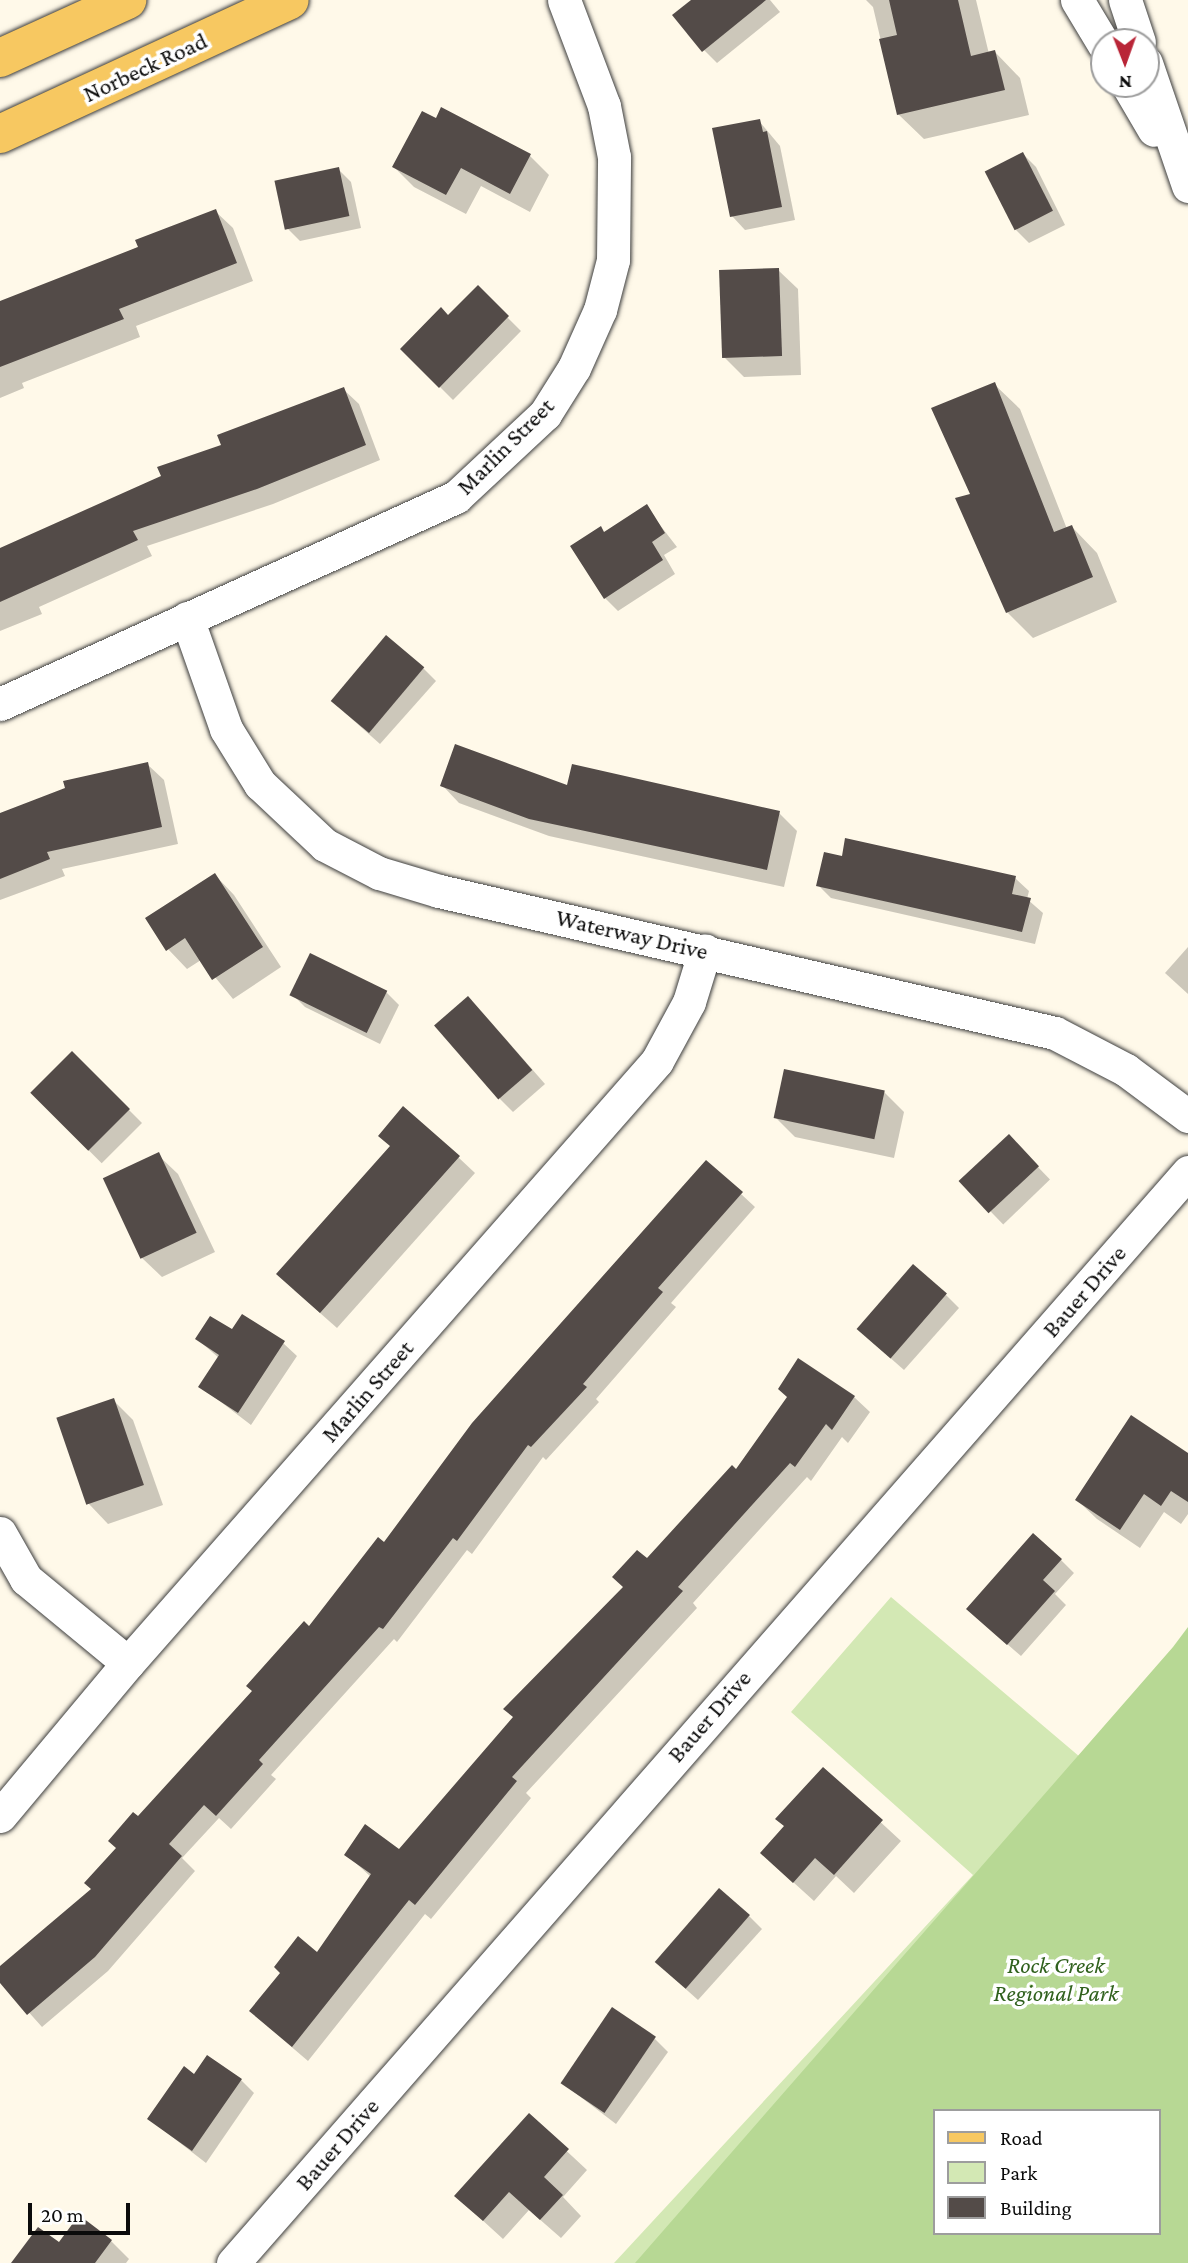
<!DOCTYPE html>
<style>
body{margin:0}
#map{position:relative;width:1188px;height:2263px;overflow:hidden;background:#fff9e9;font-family:"Crimson Pro",serif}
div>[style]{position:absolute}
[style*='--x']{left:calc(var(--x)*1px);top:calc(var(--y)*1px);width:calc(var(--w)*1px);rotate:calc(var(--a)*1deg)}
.green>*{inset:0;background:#d3e8b4}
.forest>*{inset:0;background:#b7d894}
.shadow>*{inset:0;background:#0003;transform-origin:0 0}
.building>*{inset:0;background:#534b48;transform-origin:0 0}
.roads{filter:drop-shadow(0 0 2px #3e3e3e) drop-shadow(0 0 2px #3e3e3e)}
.minor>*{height:33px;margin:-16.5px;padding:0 16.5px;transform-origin:16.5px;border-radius:16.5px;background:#fff}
.primary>*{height:38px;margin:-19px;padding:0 19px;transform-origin:19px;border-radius:19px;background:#f7c861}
span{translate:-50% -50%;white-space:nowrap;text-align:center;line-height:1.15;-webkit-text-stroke:7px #fff;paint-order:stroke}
.street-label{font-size:24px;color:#0b0b0b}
.park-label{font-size:24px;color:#30611d;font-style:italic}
.legend{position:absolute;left:933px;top:2109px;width:228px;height:126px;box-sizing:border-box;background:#fff;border:2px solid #9d9d9d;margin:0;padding:9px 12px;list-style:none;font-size:21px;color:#0b0b0b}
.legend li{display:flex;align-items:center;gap:14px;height:35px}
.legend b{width:35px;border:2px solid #9d9d9d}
.north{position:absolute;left:1090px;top:28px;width:70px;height:70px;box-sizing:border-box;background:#fff;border:2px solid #9d9d9d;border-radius:50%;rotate:179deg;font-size:19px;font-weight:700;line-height:28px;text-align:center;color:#0b0b0b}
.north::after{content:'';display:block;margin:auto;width:24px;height:32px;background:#b92537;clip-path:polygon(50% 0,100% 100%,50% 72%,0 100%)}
.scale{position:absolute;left:28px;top:2203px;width:102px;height:32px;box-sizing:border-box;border:4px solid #0b0b0b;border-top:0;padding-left:9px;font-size:21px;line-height:24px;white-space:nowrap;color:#0b0b0b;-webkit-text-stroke:5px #fff;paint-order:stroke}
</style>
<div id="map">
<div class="green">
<i style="clip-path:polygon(evenodd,891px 1597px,1080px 1757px,1188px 1640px,1188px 2263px,614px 2263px,973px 1875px,791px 1712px,891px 1597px,934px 2111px,1158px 2111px,1158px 2233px,934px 2233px,934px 2111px)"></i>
</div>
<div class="forest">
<i style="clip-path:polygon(evenodd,1188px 1627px,1188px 2263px,635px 2263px,1173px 1647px,1188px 1627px,934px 2111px,1158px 2111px,1158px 2233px,934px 2233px,934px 2111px)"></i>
</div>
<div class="shadow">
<i style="clip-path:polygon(694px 0,770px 0,780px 12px,717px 63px,704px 50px)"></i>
<i style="clip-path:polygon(866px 0,976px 0,989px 54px,995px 52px,1020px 78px,1029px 115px,924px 139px,898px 114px,873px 7px)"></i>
<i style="clip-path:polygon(759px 121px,780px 146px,795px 220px,745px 230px,732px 216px)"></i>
<i style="clip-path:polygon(1023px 154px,1036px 167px,1065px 225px,1029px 243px,1016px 230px)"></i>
<i style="clip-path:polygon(530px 156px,549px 175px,530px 212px,481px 186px,466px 214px,414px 187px,394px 167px)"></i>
<i style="clip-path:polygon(338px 169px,351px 182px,361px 228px,300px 241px,287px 228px)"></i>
<i style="clip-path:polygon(215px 211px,233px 228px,253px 281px,136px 326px,140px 337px,22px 383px,24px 388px,0 398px,0 311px)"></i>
<i style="clip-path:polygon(778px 270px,798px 289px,801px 375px,744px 377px,724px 357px)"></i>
<i style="clip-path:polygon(478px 288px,521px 331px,453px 400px,402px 349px,448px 317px)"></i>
<i style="clip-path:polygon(994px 384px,1020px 409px,1067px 529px,1072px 527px,1097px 553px,1117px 602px,1033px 638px,1007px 612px,972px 495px)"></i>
<i style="clip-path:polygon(343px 389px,359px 404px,380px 460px,273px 504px,147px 546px,152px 556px,39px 607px,42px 614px,0 631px,0 549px,163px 477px)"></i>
<i style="clip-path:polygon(646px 507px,677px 547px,664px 555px,675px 574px,618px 611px,605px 598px,605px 533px)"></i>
<i style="clip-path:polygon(423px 668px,436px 681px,380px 744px,344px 712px)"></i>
<i style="clip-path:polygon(147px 764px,164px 780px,178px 844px,62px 869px,65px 876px,0 900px,0 814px)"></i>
<i style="clip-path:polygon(442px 785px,568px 787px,779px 813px,797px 831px,784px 887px,549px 836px,459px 803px)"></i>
<i style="clip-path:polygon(215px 875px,234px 895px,281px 967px,233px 999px,201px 960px,187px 969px,168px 949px)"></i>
<i style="clip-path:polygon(1015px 878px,1029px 891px,1027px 899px,1043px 913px,1035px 944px,831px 898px,818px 885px)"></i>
<i style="clip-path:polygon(1188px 947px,1188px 994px,1165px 973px)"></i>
<i style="clip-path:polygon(386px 992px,399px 1005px,380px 1044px,305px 1007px,292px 994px)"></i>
<i style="clip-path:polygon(481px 1011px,545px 1084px,513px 1112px,500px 1099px)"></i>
<i style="left:72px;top:1053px;width:99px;height:57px;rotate:45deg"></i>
<i style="clip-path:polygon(884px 1092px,904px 1112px,894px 1158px,795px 1137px,775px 1117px)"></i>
<i style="left:1009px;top:1137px;width:59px;height:65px;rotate:46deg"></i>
<i style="clip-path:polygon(392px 1147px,458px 1157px,475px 1173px,337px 1328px,294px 1290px)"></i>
<i style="clip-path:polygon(158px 1155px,178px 1174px,215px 1252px,162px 1277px,142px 1258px)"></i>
<i style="clip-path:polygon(741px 1194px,755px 1207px,671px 1303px,676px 1307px,596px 1399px,599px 1402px,546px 1460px,543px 1457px,472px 1554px,467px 1550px,397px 1642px,394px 1639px,271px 1775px,276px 1779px,231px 1829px,219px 1818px,182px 1858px,195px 1871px,108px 1971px,42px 2027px,0 1980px,0 1968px,93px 1889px,138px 1819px,384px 1544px)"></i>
<i style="clip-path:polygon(946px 1295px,959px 1308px,904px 1370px,871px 1341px)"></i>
<i style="clip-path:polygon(232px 1332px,283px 1343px,297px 1356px,251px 1425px,200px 1386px,219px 1358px,197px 1339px)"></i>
<i style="clip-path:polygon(854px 1397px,870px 1412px,848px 1443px,842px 1437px,811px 1481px,807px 1477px,693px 1603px,697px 1608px,526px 1793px,531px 1798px,431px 1919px,425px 1914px,308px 2061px,267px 2026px,371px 1877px,346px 1854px,400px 1851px,647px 1561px,737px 1472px)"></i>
<i style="clip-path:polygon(113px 1400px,133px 1420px,163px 1505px,108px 1524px,89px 1504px)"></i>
<i style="clip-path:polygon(1188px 1455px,1188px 1514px,1181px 1524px,1164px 1512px,1140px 1548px,1097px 1519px,1077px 1500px)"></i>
<i style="clip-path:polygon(1061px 1560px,1074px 1573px,1055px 1594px,1066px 1605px,1021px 1656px,982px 1622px)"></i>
<i style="clip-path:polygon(823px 1769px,901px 1841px,854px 1893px,836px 1876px,814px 1901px,782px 1872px,786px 1827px)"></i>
<i style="clip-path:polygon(749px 1916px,762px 1929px,698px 2000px,669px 1974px)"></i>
<i style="clip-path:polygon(655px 2039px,668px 2052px,616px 2124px,561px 2082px)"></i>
<i style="clip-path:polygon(241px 2080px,254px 2093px,206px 2163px,149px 2119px)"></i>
<i style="clip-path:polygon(529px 2116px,587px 2170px,563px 2197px,581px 2216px,561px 2238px,529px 2210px,503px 2239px,456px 2196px)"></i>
<i style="clip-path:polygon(79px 2217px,111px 2241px,129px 2259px,126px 2263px,31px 2263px,59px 2245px)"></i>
</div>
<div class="building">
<i style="clip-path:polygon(691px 0,766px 0,702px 52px,672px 15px)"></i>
<i style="clip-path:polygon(889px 0,958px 0,971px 56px,995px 50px,1005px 90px,897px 115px,879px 39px,897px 35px)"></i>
<i style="clip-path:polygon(441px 107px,531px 154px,510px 194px,461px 168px,446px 195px,392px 167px,422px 111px,436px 118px)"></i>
<i style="clip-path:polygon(760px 119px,763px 132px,767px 131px,782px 207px,730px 217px,712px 128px)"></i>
<i style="left:1023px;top:152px;width:66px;height:43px;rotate:63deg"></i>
<i style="left:339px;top:167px;width:50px;height:66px;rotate:78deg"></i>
<i style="clip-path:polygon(216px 209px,237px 263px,119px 309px,124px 319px,0 367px,0 301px,138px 247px,135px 240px)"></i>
<i style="left:779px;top:268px;width:88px;height:60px;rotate:88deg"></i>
<i style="clip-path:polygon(478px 285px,509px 316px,439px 388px,400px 349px,441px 307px,448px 315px)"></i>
<i style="clip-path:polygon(995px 382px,1054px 532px,1072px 525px,1093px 577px,1006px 613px,955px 498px,970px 494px,931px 408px)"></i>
<i style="clip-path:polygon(344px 387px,366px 445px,257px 489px,133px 531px,138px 540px,0 602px,0 548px,161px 476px,157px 467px,221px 445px,217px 435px)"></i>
<i style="clip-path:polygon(647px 504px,665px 533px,652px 542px,663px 560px,604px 599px,570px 546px,601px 526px,604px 532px)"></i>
<i style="left:386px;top:635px;width:50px;height:86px;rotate:40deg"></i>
<i style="clip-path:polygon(455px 744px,567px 785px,572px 764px,780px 811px,767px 870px,529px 819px,440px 786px)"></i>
<i style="clip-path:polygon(148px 762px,162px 827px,47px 852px,50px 859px,0 879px,0 813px,65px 788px,63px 781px)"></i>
<i style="clip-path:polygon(845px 838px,1016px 876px,1012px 894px,1031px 898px,1022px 932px,816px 886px,824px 852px,842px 856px)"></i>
<i style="clip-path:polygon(215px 873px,263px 947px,212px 980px,185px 938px,166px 951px,145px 918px)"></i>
<i style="left:310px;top:953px;width:86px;height:47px;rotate:26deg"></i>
<i style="left:468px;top:996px;width:98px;height:45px;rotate:49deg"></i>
<i style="left:72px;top:1051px;width:82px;height:59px;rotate:45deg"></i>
<i style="left:784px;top:1069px;width:103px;height:50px;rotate:12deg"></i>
<i style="clip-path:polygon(403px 1106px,460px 1156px,320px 1313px,276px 1274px,390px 1146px,378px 1136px)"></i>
<i style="left:1009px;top:1134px;width:44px;height:69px;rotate:47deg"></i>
<i style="left:159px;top:1152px;width:89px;height:62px;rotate:65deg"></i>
<i style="clip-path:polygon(706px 1160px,743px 1192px,658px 1288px,663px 1292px,583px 1384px,587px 1387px,531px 1447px,528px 1445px,457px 1541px,453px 1538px,383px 1629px,379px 1627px,259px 1760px,263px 1764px,216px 1816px,204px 1805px,169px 1844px,182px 1856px,95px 1957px,27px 2015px,0 1983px,0 1966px,91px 1889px,84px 1883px,116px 1848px,108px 1841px,133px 1812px,138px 1816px,252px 1691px,246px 1686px,304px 1621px,309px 1626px,378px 1537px,384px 1542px,472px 1423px)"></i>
<i style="left:913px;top:1264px;width:45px;height:86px;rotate:41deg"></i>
<i style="clip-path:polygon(242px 1314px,285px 1341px,238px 1413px,198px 1387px,219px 1355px,195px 1339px,210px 1316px,232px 1329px)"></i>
<i style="clip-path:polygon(798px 1358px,855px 1396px,832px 1430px,826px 1424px,795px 1467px,790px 1463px,678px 1587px,683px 1591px,512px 1777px,517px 1781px,415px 1905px,409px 1900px,292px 2047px,249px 2011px,280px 1973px,274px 1967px,298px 1936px,317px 1952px,371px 1874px,344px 1855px,365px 1824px,399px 1849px,513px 1717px,503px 1709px,623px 1587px,612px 1577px,637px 1550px,647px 1558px,732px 1465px,736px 1469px,787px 1397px,778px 1389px)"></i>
<i style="left:114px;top:1398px;width:92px;height:61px;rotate:71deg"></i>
<i style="clip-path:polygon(1131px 1415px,1188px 1453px,1188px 1502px,1171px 1491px,1161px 1506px,1144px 1494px,1120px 1530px,1075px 1500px)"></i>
<i style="clip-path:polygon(1033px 1533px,1062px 1559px,1043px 1580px,1055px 1591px,1007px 1645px,966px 1609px)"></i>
<i style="clip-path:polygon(823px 1767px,883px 1820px,834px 1875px,815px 1858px,793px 1883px,760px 1853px,784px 1826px,775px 1819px)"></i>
<i style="left:719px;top:1888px;width:41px;height:98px;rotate:41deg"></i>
<i style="left:612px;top:2007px;width:53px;height:92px;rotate:34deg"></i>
<i style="clip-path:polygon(207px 2055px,242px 2079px,192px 2151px,147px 2119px,184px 2066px,194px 2074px)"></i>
<i style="clip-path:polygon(529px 2113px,569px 2149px,544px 2177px,563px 2195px,540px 2220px,509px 2192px,483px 2221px,454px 2196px)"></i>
<i style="clip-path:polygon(79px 2215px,112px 2240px,95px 2263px,11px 2263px,38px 2227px,59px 2242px)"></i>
</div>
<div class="roads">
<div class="minor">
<i style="--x:1077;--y:0;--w:52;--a:59"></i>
<i style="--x:1125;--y:0;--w:44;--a:71.6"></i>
<i style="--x:1146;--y:63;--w:130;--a:71.1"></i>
<i style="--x:1127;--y:84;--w:53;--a:59.6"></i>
<i style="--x:187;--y:618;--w:118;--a:70.6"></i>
<i style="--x:226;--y:729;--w:65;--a:58.3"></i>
<i style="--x:260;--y:784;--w:89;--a:43.2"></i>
<i style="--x:325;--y:845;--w:61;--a:27.4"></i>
<i style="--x:379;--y:873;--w:63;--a:16.7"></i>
<i style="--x:439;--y:891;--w:632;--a:12.98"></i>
<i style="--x:1055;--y:1033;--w:80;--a:27.5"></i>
<i style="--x:1126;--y:1070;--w:77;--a:36.6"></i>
<i style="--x:0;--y:704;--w:501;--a:-24.42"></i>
<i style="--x:456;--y:497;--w:122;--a:-43"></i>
<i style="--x:545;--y:414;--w:54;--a:-57.8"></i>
<i style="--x:574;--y:368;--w:64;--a:-65.9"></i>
<i style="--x:600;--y:310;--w:52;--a:-75.4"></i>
<i style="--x:613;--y:260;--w:103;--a:-89.4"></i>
<i style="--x:614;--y:157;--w:52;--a:-101.1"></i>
<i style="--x:604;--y:106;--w:113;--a:-110.7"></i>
<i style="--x:0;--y:1533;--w:53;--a:60.5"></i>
<i style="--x:26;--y:1579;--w:132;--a:39.5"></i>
<i style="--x:0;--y:1816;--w:199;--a:-50.1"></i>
<i style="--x:128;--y:1663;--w:801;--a:-48.69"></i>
<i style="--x:657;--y:1061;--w:67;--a:-61.5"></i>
<i style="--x:689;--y:1002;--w:54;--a:-72.9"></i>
<i style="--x:233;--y:2263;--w:1450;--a:-48.8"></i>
</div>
<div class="primary">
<i style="--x:0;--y:58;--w:140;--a:-24.5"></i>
<i style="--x:0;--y:134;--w:319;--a:-24.8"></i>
</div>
</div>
<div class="street-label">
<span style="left:145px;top:67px;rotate:-25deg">Norbeck Road</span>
<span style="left:505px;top:446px;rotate:-45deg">Marlin Street</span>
<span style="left:632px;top:934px;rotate:13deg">Waterway Drive</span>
<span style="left:1084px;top:1291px;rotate:-49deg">Bauer Drive</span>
<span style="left:367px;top:1391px;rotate:-49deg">Marlin Street</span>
<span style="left:709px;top:1716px;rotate:-49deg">Bauer Drive</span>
<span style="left:337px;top:2144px;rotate:-49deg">Bauer Drive</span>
</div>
<div class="park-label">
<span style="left:1056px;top:1979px">Rock Creek<br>Regional Park</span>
</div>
<ul class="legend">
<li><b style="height:9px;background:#f7c861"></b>Road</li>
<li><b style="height:19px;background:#d3e8b4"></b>Park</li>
<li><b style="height:19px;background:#534b48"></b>Building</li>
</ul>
<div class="north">N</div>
<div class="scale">20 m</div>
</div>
